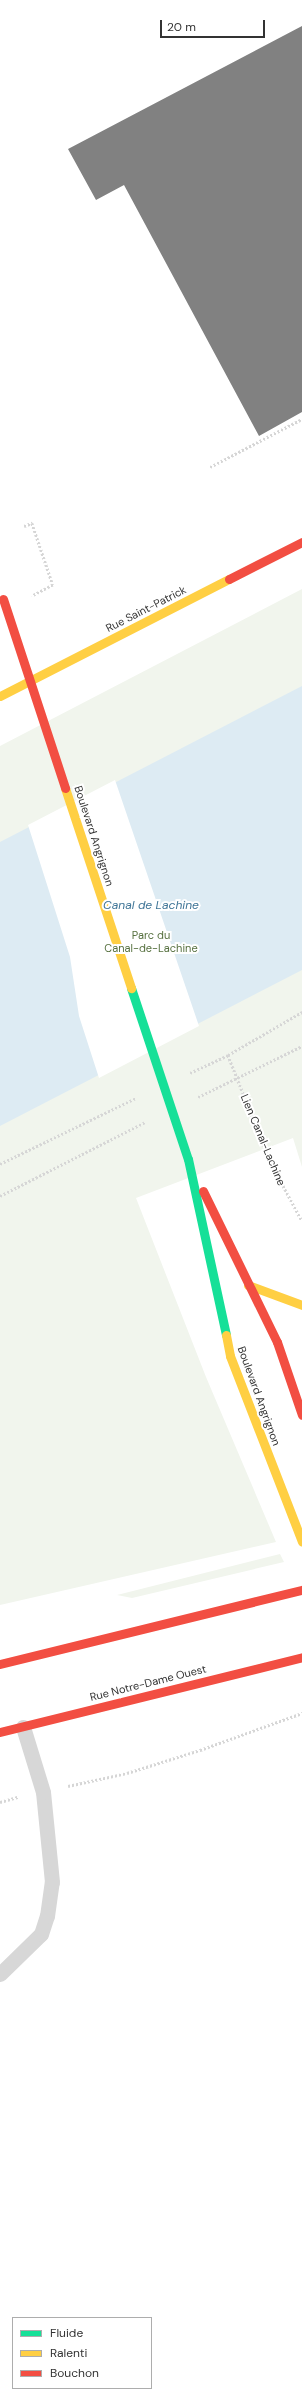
<!DOCTYPE html>
<style>
body{margin:0}
#map{position:relative;width:302px;height:2401px;overflow:hidden;background:#fff;font-family:"DM Sans",sans-serif}
div>[style]{position:absolute}
[style*='--x']{left:calc(var(--x)*1px);top:calc(var(--y)*1px);width:calc(var(--w)*1px);rotate:calc(var(--a)*1deg)}
.green>*{inset:0;background:#f1f5ed}
.water>*{inset:0;background:#ddebf3}
.pier>*{inset:0;background:#fff}
.building>*{inset:0;background:#818181}
.path>*{height:2.5px;margin-top:-1.25px;transform-origin:0;background:repeating-linear-gradient(90deg,#d6d6d6 0 2px,transparent 0 4px)}
.lane>*{height:15px;margin:-7.5px;padding:0 7.5px;transform-origin:7.5px;border-radius:7.5px;background:#d7d7d7}
.fast>*{height:9px;margin:-4.5px;padding:0 4.5px;transform-origin:4.5px;border-radius:4.5px;background:#16e098}
.slow>*{height:9px;margin:-4.5px;padding:0 4.5px;transform-origin:4.5px;border-radius:4.5px;background:#ffcf43}
.jam>*{height:9px;margin:-4.5px;padding:0 4.5px;transform-origin:4.5px;border-radius:4.5px;background:#f24e42}
.fast-bridge>*{height:9px;margin:-4.5px;padding:0 4.5px;transform-origin:4.5px;border-radius:4.5px;background:#16e098}
.slow-bridge>*{height:9px;margin:-4.5px;padding:0 4.5px;transform-origin:4.5px;border-radius:4.5px;background:#ffcf43}
.jam-bridge>*{height:9px;margin:-4.5px;padding:0 4.5px;transform-origin:4.5px;border-radius:4.5px;background:#f24e42}
span{translate:-50% -50%;white-space:nowrap;text-align:center;line-height:1.15;-webkit-text-stroke:4px #fff;paint-order:stroke}
.street-label{font-size:11px;color:#333}
.park-label{font-size:11px;color:#56703f}
.water-label{font-size:12px;color:#3f7597;font-style:italic}
.legend{position:absolute;left:12px;top:2317px;width:140px;height:72px;box-sizing:border-box;background:#fff;border:1px solid #adadad;margin:0;padding:5px 7px;list-style:none;font-size:12px;color:#333}
.legend li{display:flex;align-items:center;gap:8px;height:20px}
.legend b{width:20px;border:1px solid #adadad}
.scale{position:absolute;left:160px;top:20px;width:105px;height:18px;box-sizing:border-box;border:2px solid #333;border-top:0;padding-left:5px;font-size:12px;line-height:14px;white-space:nowrap;color:#333;-webkit-text-stroke:3px #fff;paint-order:stroke}
</style>
<div id="map">
<div class="green">
<i style="clip-path:polygon(302px 589px,302px 1167px,293px 1138px,136px 1198px,206px 1377px,276px 1542px,0 1605px,0 746px)"></i>
<i style="clip-path:polygon(280px 1554px,284px 1562px,132px 1598px,117px 1595px)"></i>
</div>
<div class="water">
<i style="clip-path:polygon(302px 686px,302px 970px,0 1126px,0 842px)"></i>
</div>
<div class="pier">
<i style="clip-path:polygon(115px 780px,199px 1026px,99px 1078px,79px 1016px,70px 957px,28px 825px)"></i>
</div>
<div class="building">
<i style="clip-path:polygon(302px 26px,302px 412px,259px 436px,124px 185px,96px 200px,68px 149px)"></i>
</div>
<div class="path">
<i style="--x:210;--y:467;--w:104;--a:-27.6"></i>
<i style="--x:24;--y:526;--w:9;--a:-21"></i>
<i style="--x:32;--y:523;--w:65;--a:71.3"></i>
<i style="--x:53;--y:585;--w:24;--a:152"></i>
<i style="--x:228;--y:1055;--w:114;--a:68.4"></i>
<i style="--x:270;--y:1161;--w:68;--a:61.9"></i>
<i style="--x:190;--y:1073;--w:42;--a:-25.3"></i>
<i style="--x:228;--y:1055;--w:86;--a:-30.2"></i>
<i style="--x:198;--y:1097;--w:116;--a:-26.1"></i>
<i style="--x:0;--y:1164;--w:151;--a:-25.9"></i>
<i style="--x:0;--y:1196;--w:163;--a:-27"></i>
<i style="--x:68;--y:1786;--w:60;--a:-12.4"></i>
<i style="--x:127;--y:1773;--w:77;--a:-17.5"></i>
<i style="--x:200;--y:1750;--w:109;--a:-19.9"></i>
<i style="--x:0;--y:1802;--w:19;--a:-16"></i>
</div>
<div class="lane">
<i style="--x:0;--y:1974;--w:57;--a:-44.3"></i>
<i style="--x:41;--y:1934;--w:19;--a:-72"></i>
<i style="--x:47;--y:1916;--w:34;--a:-82"></i>
<i style="--x:52;--y:1882;--w:90;--a:-95.7"></i>
<i style="--x:43;--y:1792;--w:68;--a:-107.1"></i>
</div>
<div class="fast">
<i style="--x:188;--y:1159;--w:180;--a:77.8"></i>
</div>
<div class="slow">
<i style="--x:0;--y:696;--w:257;--a:-27.1"></i>
<i style="--x:248;--y:1285;--w:58;--a:20.3"></i>
<i style="--x:226;--y:1335;--w:21;--a:79"></i>
<i style="--x:230;--y:1356;--w:199;--a:68.8"></i>
</div>
<div class="jam">
<i style="--x:229;--y:579;--w:82;--a:-26.9"></i>
<i style="--x:203;--y:1191;--w:168;--a:63.9"></i>
<i style="--x:277;--y:1342;--w:77;--a:71.1"></i>
<i style="--x:0;--y:1664;--w:311;--a:-13.8"></i>
<i style="--x:0;--y:1732;--w:311;--a:-13.9"></i>
</div>
<div class="fast-bridge">
<i style="--x:131;--y:988;--w:180;--a:71.6"></i>
</div>
<div class="slow-bridge">
<i style="--x:65;--y:788;--w:211;--a:71.7"></i>
</div>
<div class="jam-bridge">
<i style="--x:3;--y:599;--w:199;--a:71.8"></i>
</div>
<div class="street-label">
<span style="left:146px;top:609px;rotate:-27deg">Rue Saint-Patrick</span>
<span style="left:94px;top:836px;rotate:72deg">Boulevard Angrignon</span>
<span style="left:263px;top:1140px;rotate:67deg">Lien Canal-Lachine</span>
<span style="left:259px;top:1396px;rotate:70deg">Boulevard Angrignon</span>
<span style="left:148px;top:1683px;rotate:-14deg">Rue Notre-Dame Ouest</span>
</div>
<div class="park-label">
<span style="left:151px;top:942px">Parc du<br>Canal-de-Lachine</span>
</div>
<div class="water-label">
<span style="left:151px;top:906px">Canal de Lachine</span>
</div>
<ul class="legend">
<li><b style="height:5px;background:#16e098"></b>Fluide</li>
<li><b style="height:5px;background:#ffcf43"></b>Ralenti</li>
<li><b style="height:5px;background:#f24e42"></b>Bouchon</li>
</ul>
<div class="scale">20 m</div>
</div>
